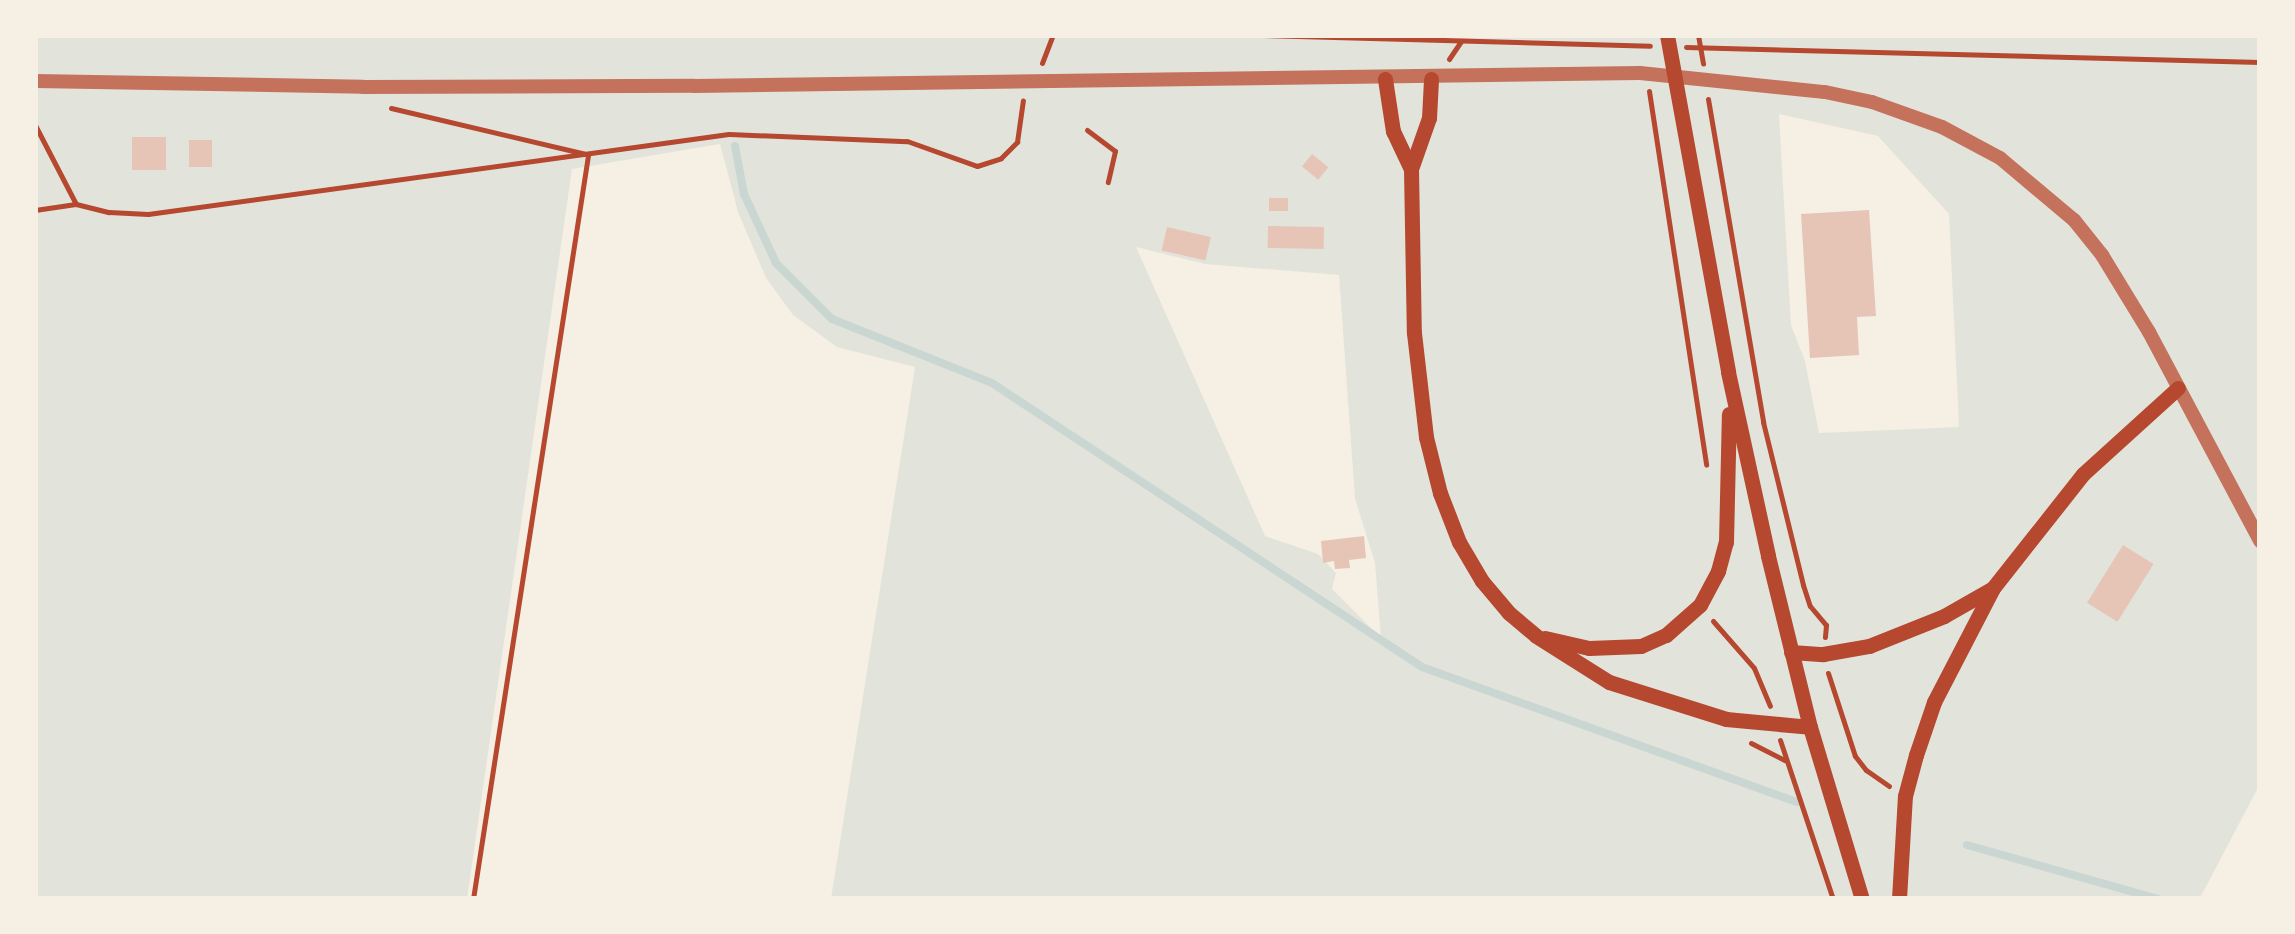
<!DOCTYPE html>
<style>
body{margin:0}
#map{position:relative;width:2295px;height:934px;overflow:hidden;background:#f6efe4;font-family:Montserrat,sans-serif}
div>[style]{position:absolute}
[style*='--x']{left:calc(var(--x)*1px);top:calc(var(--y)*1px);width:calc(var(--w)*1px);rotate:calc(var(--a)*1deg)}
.green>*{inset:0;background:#e2e4dc}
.stream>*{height:8px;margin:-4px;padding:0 4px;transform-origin:4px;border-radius:4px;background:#c9d6d2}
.building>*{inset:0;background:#e6c5b7;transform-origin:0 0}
.path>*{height:5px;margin:-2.5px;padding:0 2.5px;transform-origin:2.5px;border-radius:2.5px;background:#b5482f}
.tertiary>*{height:14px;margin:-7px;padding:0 7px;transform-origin:7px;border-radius:7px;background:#c5725c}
.secondary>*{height:15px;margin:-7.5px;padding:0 7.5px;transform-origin:7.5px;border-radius:7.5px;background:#b5482f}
span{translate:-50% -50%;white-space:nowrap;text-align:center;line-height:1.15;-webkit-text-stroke:10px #f6efe4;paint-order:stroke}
.frame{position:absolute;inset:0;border:38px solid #f6efe4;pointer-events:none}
</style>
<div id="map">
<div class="green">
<i style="clip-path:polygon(evenodd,35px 35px,2260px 38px,2260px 784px,2201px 896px,2207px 899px,831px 899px,915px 367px,837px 347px,793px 315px,766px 278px,738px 212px,720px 144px,572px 169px,467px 899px,35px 899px,35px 35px,1779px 114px,1878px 136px,1949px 214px,1959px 427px,1819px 433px,1805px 361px,1791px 325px,1779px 114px,35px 35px,1136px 247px,1205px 264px,1339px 275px,1355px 499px,1375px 563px,1381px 638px,1332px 589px,1336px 573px,1318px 554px,1265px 536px,1136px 247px)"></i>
</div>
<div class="stream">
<i style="--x:735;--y:146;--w:49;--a:79.4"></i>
<i style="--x:744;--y:194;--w:76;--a:65.1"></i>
<i style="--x:776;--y:263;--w:79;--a:45"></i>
<i style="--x:832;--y:319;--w:172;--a:21.8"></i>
<i style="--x:992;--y:383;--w:515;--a:33.44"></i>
<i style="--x:1422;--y:667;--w:399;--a:19.8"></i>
<i style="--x:1967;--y:845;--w:198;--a:15.8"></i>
</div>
<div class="building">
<i style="left:132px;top:137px;width:34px;height:33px"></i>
<i style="left:212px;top:140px;width:27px;height:23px;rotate:90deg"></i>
<i style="left:1312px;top:154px;width:21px;height:16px;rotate:39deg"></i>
<i style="left:1269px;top:198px;width:19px;height:13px"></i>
<i style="clip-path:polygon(1869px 210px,1876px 316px,1857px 317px,1859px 355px,1810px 358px,1801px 214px)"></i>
<i style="left:1268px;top:226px;width:56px;height:22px;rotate:1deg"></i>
<i style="left:1167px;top:227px;width:45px;height:24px;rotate:13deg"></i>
<i style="clip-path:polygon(1364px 536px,1366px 558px,1349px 560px,1350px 568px,1335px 569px,1334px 561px,1323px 563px,1321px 541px)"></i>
<i style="left:2123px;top:545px;width:36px;height:68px;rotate:32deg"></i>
</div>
<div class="path">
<i style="--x:1263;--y:35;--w:387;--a:1.6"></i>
<i style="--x:1698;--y:35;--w:29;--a:80"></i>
<i style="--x:1686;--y:47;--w:574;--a:1.5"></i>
<i style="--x:1449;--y:59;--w:22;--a:-56"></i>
<i style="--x:1042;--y:63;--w:30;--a:-69"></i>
<i style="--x:1649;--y:91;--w:378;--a:81.3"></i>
<i style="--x:1708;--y:99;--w:328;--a:80.3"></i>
<i style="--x:1763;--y:422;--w:168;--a:76.2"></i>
<i style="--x:1803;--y:585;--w:22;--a:72"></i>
<i style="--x:1810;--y:606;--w:25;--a:50"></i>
<i style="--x:1826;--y:625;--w:12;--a:95"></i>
<i style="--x:391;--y:108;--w:199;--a:13.3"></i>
<i style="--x:35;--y:125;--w:89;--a:62.6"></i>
<i style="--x:76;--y:204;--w:34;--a:14"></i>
<i style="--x:109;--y:212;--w:39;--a:3"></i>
<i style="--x:148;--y:214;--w:586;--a:-7.84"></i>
<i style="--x:729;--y:134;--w:178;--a:2.3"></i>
<i style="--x:907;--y:141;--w:74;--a:19.7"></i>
<i style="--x:977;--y:166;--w:25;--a:-18"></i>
<i style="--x:1001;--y:158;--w:23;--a:-45"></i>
<i style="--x:1017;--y:142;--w:42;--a:-81.9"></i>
<i style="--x:1087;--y:130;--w:35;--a:37"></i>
<i style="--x:1115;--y:151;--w:32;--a:103"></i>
<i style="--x:35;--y:210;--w:41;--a:-8.3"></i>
<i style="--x:1713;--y:621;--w:62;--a:48.9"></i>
<i style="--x:1754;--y:668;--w:41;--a:67.2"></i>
<i style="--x:1828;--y:673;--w:87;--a:72"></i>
<i style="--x:1855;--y:756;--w:18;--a:52"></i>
<i style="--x:1866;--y:770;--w:28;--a:35"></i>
<i style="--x:1780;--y:740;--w:168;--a:71.6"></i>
<i style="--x:1751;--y:743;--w:38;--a:27"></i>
<i style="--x:473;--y:899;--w:753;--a:-81.21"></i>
</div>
<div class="tertiary">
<i style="--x:35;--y:81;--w:328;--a:1"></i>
<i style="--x:363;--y:87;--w:331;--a:-0.2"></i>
<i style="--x:694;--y:86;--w:946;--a:-0.79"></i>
<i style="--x:1640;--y:73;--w:186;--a:5.9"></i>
<i style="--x:1825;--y:92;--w:48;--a:12"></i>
<i style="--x:1872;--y:102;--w:74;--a:19.7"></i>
<i style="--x:1942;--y:127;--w:66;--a:28.1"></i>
<i style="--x:2000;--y:158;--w:97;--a:40"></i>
<i style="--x:2074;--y:220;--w:45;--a:51.3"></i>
<i style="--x:2102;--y:255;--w:90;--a:58.6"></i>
<i style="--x:2149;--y:332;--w:237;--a:62"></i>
</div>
<div class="secondary">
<i style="--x:1667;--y:35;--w:342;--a:79.7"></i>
<i style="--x:1728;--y:372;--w:188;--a:77.7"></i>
<i style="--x:1768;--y:556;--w:176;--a:76.2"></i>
<i style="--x:1810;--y:727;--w:180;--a:73.2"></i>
<i style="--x:1385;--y:79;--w:53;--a:81.3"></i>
<i style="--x:1393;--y:131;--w:42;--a:64.7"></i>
<i style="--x:1411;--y:169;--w:164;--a:89"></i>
<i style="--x:1414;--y:333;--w:105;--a:83.4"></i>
<i style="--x:1426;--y:437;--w:58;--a:76"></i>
<i style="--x:1440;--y:493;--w:53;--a:68.8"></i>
<i style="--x:1459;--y:542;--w:45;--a:59.5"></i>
<i style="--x:1482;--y:581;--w:42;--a:49.8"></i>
<i style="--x:1509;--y:613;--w:35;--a:40"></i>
<i style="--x:1536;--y:636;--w:86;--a:32.2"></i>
<i style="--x:1609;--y:682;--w:123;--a:17.5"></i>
<i style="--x:1726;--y:719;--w:84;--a:5.4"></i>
<i style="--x:1411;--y:169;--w:54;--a:-70.6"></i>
<i style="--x:1429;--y:118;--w:39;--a:-87"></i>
<i style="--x:1545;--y:638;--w:45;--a:12.8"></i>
<i style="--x:1589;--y:648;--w:52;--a:-2.2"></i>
<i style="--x:1641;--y:646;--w:27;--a:-24"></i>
<i style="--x:1666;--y:635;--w:45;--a:-41.4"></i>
<i style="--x:1700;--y:605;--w:38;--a:-62"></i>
<i style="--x:1718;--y:571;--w:30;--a:-75"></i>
<i style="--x:1726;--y:542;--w:128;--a:-88.7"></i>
<i style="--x:1791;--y:652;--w:32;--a:4"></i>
<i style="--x:1823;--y:654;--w:47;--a:-9.9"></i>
<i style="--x:1869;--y:646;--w:81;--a:-21.8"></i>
<i style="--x:1944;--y:616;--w:56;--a:-29.7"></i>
<i style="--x:1899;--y:899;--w:103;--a:-86.7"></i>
<i style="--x:1905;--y:796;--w:42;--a:-75"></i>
<i style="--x:1916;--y:755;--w:56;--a:-71.2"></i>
<i style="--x:1934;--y:702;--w:128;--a:-62.6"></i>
<i style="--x:1993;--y:588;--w:145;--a:-51.7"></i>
<i style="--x:2083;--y:474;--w:128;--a:-42.2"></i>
</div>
<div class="frame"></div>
</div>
